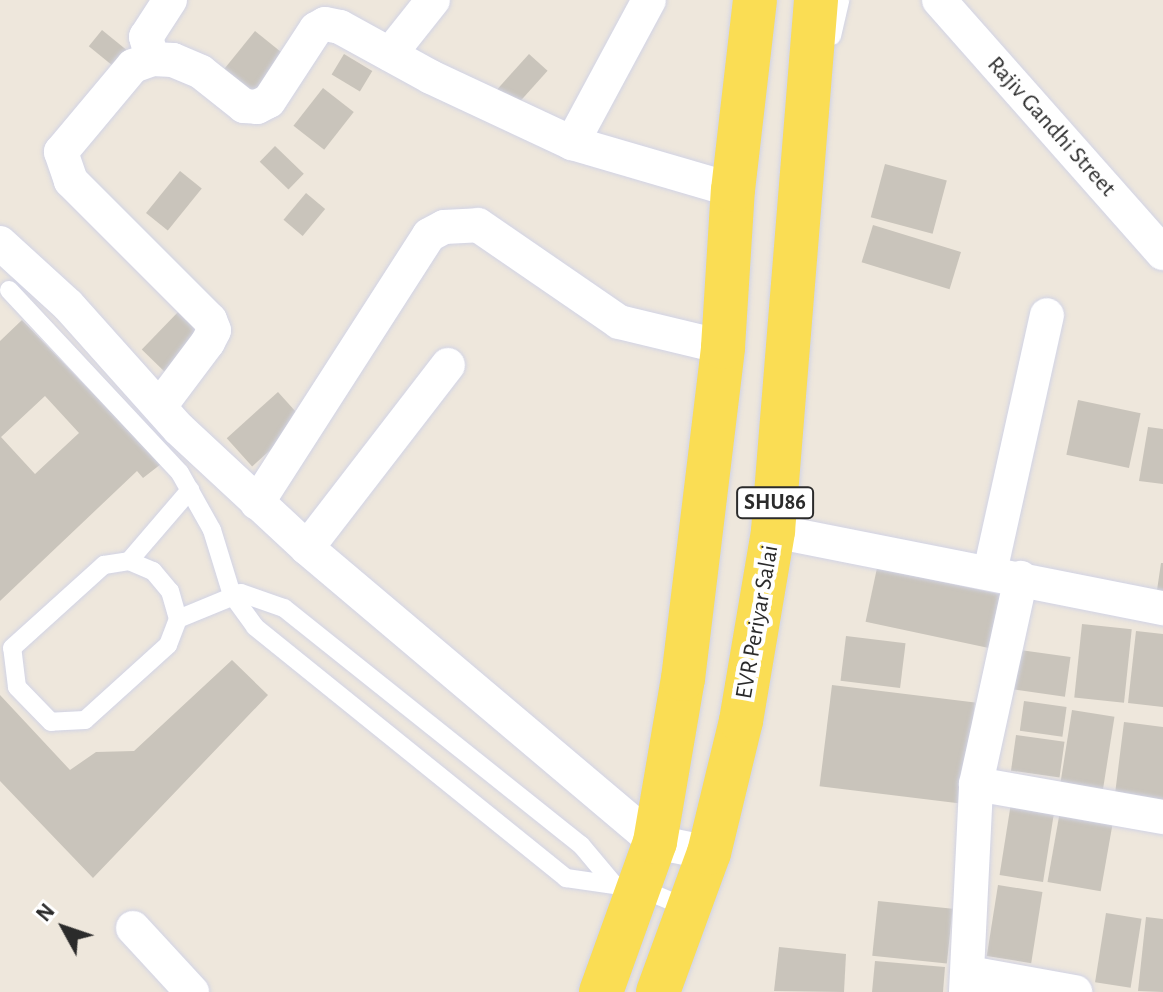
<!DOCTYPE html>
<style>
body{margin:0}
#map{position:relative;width:1163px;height:992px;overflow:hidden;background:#eee7dc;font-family:"Alegreya Sans",sans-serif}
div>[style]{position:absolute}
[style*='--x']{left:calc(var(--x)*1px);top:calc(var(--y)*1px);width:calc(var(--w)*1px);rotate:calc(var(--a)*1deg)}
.building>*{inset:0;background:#c9c4bb;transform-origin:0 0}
.roads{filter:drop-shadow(0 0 2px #d1d3e5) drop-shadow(0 0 2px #d1d3e5)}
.lane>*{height:18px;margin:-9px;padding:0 9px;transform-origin:9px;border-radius:9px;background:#fff}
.street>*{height:34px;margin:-17px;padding:0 17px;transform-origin:17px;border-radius:17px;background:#fff}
.primary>*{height:44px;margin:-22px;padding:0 22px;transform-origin:22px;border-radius:22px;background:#fadd54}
span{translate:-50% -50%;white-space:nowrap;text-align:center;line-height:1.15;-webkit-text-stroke:8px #fff;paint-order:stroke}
.shield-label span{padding:2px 6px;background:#fff;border:2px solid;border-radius:6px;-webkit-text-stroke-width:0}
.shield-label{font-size:22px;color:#2b2b2b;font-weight:700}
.street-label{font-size:24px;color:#2b2b2b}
.north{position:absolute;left:24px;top:888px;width:80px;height:80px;-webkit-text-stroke:6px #fff;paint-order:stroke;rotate:310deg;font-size:22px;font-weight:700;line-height:32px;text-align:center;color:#2b2b2b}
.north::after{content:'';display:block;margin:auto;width:28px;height:36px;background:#2b2b2b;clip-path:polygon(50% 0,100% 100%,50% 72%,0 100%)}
</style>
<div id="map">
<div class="building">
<i style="left:102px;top:30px;width:36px;height:21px;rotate:39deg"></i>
<i style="left:255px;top:31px;width:41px;height:56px;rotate:39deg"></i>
<i style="left:344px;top:54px;width:33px;height:24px;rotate:31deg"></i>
<i style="left:529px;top:54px;width:25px;height:48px;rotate:42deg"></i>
<i style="left:323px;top:88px;width:39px;height:48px;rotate:38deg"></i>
<i style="left:275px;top:146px;width:40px;height:22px;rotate:44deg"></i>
<i style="left:885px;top:164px;width:64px;height:55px;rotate:15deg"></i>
<i style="left:180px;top:171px;width:28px;height:54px;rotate:39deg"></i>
<i style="left:306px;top:193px;width:25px;height:35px;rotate:40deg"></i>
<i style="left:873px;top:225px;width:92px;height:39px;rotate:17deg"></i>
<i style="left:180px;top:310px;width:35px;height:55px;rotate:44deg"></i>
<i style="clip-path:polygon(evenodd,22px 320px,161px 464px,143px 478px,137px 471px,0 601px,0 341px,22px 320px,45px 396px,79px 433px,35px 474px,1px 437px,45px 396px)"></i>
<i style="left:278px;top:392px;width:38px;height:69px;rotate:48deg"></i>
<i style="left:1078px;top:400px;width:64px;height:56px;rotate:12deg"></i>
<i style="clip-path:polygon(1148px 427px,1163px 429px,1163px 484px,1139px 481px)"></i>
<i style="clip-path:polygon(1161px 563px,1163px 563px,1163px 598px,1156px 597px)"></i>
<i style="left:877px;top:568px;width:126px;height:55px;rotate:12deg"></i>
<i style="left:1082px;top:624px;width:50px;height:74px;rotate:6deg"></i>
<i style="clip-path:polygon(1136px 631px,1163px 634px,1163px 707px,1128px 703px)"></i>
<i style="left:846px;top:636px;width:60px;height:45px;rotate:7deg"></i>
<i style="left:1020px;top:650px;width:51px;height:40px;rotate:8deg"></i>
<i style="clip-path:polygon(232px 660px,268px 695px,93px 878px,0 781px,0 695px,70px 770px,96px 752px,134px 751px)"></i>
<i style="left:832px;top:685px;width:144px;height:102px;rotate:7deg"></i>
<i style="left:1024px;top:701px;width:43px;height:30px;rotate:8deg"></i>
<i style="left:1072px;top:710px;width:43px;height:77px;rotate:9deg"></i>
<i style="clip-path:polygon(1124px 722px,1163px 727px,1163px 800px,1115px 794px)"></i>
<i style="left:1016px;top:735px;width:49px;height:36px;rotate:8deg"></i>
<i style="left:1011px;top:803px;width:44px;height:73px;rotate:9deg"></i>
<i style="left:1060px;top:811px;width:54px;height:72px;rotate:10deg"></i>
<i style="left:998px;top:885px;width:45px;height:72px;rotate:9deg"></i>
<i style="left:878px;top:901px;width:75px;height:55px;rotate:6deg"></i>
<i style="left:1106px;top:913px;width:36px;height:70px;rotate:9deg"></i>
<i style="clip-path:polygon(1146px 917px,1163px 919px,1163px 992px,1138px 991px)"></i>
<i style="clip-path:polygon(779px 947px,846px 954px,844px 992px,774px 991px)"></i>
<i style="clip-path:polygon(875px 961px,945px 967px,943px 992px,872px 992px)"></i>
</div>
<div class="roads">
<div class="lane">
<i style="--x:832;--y:36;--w:37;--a:-77"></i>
<i style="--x:9;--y:290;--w:250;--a:46.9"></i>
<i style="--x:180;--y:473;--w:65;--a:60.7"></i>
<i style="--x:212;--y:530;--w:68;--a:72.9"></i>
<i style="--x:232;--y:595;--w:39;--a:54"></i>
<i style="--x:255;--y:627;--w:400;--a:38.9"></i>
<i style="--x:566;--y:878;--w:77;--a:8.2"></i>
<i style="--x:642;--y:889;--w:52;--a:22.6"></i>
<i style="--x:129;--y:561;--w:26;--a:23"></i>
<i style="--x:153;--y:571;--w:26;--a:50"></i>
<i style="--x:170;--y:591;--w:29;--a:74"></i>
<i style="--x:178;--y:619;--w:28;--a:111"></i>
<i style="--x:168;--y:645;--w:112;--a:137.9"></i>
<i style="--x:85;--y:720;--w:34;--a:177"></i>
<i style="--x:51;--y:722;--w:49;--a:-134.2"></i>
<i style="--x:17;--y:687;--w:39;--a:-97"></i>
<i style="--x:12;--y:648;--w:124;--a:-42.1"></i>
<i style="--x:104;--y:565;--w:25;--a:-9"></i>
<i style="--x:129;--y:561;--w:94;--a:-49.3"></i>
<i style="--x:178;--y:619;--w:68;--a:-22.4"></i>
<i style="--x:241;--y:593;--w:46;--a:19.2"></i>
<i style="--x:284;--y:608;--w:380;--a:38.6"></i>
<i style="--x:581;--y:845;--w:48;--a:50"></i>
</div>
<div class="street">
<i style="--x:939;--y:0;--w:338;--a:48.5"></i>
<i style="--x:390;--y:54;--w:69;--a:-51.5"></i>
<i style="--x:152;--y:59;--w:23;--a:-105"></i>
<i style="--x:146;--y:37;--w:44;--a:-57"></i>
<i style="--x:572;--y:143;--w:162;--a:-61.7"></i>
<i style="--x:0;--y:243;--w:92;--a:42.4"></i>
<i style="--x:68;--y:305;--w:166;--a:48.2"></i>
<i style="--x:179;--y:429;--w:175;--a:42.9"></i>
<i style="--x:307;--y:548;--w:456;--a:40.2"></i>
<i style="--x:655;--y:842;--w:55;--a:11.5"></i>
<i style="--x:160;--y:406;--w:80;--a:-53.1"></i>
<i style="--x:208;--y:342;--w:13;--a:-63"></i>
<i style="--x:214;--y:330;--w:11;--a:-112"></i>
<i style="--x:210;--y:320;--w:197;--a:-135"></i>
<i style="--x:71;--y:181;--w:31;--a:-109"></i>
<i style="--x:61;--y:152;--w:112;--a:-50.1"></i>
<i style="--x:133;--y:66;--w:20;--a:-20"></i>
<i style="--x:152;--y:59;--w:21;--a:3"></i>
<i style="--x:173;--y:60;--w:30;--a:23"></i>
<i style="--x:201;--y:72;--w:55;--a:38.3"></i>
<i style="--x:244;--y:106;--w:13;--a:4"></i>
<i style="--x:257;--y:107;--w:13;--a:-27"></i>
<i style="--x:269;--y:101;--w:86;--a:-56.9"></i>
<i style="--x:316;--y:29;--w:10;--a:-29"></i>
<i style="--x:325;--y:24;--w:15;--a:11"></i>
<i style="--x:340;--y:27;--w:104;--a:28.8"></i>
<i style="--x:431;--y:77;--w:156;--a:25.1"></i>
<i style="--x:572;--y:143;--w:168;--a:16.3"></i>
<i style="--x:257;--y:503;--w:318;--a:-57.3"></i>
<i style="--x:429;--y:235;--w:17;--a:-28"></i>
<i style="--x:444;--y:227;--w:34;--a:-3"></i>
<i style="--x:478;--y:225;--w:171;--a:34.5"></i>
<i style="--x:619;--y:322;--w:107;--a:13.5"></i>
<i style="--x:773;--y:531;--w:398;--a:11.2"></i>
<i style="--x:307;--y:548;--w:231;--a:-52.4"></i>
<i style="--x:990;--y:572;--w:263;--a:-77.5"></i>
<i style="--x:976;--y:784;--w:190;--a:10"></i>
<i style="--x:133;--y:928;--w:87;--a:47.3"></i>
<i style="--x:969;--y:973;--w:108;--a:10.2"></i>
<i style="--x:966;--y:992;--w:208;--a:-87.2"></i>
<i style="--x:976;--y:784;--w:211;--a:-77.7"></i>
</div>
<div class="primary">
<i style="--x:601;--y:992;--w:159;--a:-70.2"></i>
<i style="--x:655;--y:842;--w:165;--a:-80.3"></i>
<i style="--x:683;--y:679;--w:334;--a:-83.1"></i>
<i style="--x:723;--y:347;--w:157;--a:-86.4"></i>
<i style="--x:733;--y:190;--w:191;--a:-83.4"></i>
<i style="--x:658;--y:992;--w:148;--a:-69.9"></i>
<i style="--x:709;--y:853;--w:136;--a:-76.4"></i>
<i style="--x:741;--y:721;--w:193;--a:-80.4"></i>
<i style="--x:773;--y:531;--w:533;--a:-85.37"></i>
</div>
</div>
<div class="shield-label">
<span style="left:775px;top:503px">SHU86</span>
</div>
<div class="street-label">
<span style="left:1051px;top:127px;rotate:48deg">Rajiv Gandhi Street</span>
<span style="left:758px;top:622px;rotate:-80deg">EVR Periyar Salai</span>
</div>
<div class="north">N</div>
</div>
